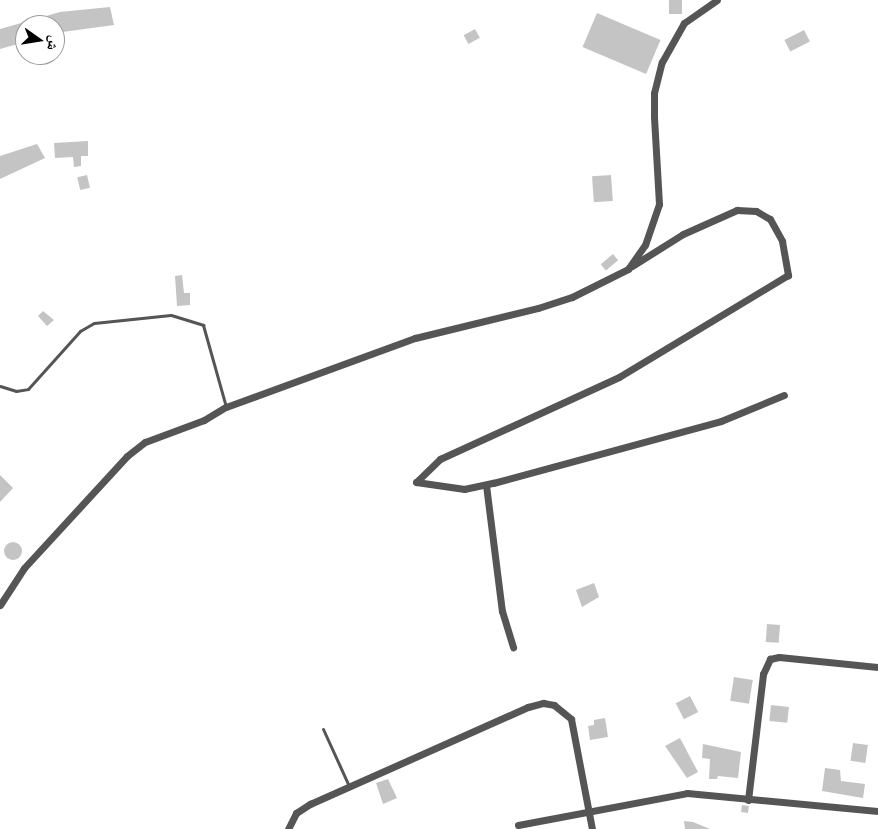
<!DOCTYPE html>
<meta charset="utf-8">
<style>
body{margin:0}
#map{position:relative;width:878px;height:829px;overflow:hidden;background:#fff;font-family:Roboto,"Noto Naskh Arabic",sans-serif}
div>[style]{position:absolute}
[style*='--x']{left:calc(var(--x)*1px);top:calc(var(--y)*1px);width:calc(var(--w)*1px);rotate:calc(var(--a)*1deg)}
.building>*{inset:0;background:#c4c4c4;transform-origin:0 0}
.round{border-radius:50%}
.lane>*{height:3px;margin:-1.5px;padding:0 1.5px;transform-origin:1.5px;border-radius:1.5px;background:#555}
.street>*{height:7px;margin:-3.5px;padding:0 3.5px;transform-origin:3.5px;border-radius:3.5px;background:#555}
span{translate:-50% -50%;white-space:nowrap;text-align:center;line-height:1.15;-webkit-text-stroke:4.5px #fff;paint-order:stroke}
.north{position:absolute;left:15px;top:15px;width:50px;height:50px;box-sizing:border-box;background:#fff;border:1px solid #999;border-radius:50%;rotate:103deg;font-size:14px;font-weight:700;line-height:20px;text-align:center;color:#000}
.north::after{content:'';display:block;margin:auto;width:18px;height:22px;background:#000;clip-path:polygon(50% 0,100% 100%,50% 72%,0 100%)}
</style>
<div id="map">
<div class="building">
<i style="left:669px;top:0;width:13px;height:14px"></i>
<i style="clip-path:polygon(110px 7px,114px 25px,55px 33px,55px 25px,25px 25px,25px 42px,0 49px,0 29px,60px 12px)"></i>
<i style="left:597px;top:13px;width:69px;height:37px;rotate:23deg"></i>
<i style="left:475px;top:29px;width:10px;height:13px;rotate:61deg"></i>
<i style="left:804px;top:30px;width:13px;height:22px;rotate:63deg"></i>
<i style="clip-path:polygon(88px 141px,88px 156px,81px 156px,81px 166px,74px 167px,73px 157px,55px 158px,54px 143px)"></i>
<i style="clip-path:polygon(37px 144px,45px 158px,0 179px,0 156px)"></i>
<i style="left:87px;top:175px;width:13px;height:10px;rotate:77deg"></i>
<i style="left:611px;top:175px;width:26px;height:19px;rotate:86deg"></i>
<i style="left:613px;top:254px;width:8px;height:16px;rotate:50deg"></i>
<i style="clip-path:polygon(182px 275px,184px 293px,190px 293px,190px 305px,177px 306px,175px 276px)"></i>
<i style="clip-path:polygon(43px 311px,54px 320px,47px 326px,38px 316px)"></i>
<i style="clip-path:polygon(0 475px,13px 488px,0 502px)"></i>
<i class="round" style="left:4px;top:542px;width:18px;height:18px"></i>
<i style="clip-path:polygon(594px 583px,599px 597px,582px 607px,576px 590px)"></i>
<i style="left:767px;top:624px;width:13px;height:18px;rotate:4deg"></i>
<i style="left:734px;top:677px;width:19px;height:24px;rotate:9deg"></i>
<i style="left:690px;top:696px;width:18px;height:16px;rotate:63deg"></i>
<i style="left:771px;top:705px;width:18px;height:16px;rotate:6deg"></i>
<i style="clip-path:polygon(605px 718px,608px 737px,590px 740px,588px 726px,594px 725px,594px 720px)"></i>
<i style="clip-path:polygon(680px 738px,698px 772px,687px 778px,665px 746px)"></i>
<i style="left:853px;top:743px;width:15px;height:18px;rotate:8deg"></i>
<i style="clip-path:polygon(703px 744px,741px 752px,738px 778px,718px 776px,717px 779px,709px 779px,710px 759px,702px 758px)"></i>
<i style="clip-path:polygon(825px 768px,840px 770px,841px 781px,865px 784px,863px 798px,822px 791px)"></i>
<i style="clip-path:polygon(388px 779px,397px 798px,383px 804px,376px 783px)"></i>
<i style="left:742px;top:805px;width:7px;height:7px;rotate:8deg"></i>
<i style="clip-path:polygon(684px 821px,693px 822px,710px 829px,685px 829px)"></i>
</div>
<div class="lane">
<i style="--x:0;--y:386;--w:17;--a:17"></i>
<i style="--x:16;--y:391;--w:12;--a:-9"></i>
<i style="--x:28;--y:389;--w:78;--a:-48.1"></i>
<i style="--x:80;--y:331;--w:16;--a:-30"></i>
<i style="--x:94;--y:323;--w:77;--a:-5.9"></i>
<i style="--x:171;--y:315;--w:34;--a:17"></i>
<i style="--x:203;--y:325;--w:85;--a:74.3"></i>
<i style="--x:323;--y:729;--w:63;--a:65.5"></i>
</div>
<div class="street">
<i style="--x:632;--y:266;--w:60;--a:-32.1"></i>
<i style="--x:683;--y:234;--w:59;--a:-24"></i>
<i style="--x:737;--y:210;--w:19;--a:3"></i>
<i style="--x:756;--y:211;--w:16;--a:30"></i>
<i style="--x:770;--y:219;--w:25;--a:61"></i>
<i style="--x:782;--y:241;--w:35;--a:80"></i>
<i style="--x:788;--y:275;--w:197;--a:148.9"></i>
<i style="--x:619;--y:377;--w:197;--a:155.4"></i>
<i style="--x:440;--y:459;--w:33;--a:136"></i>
<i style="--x:416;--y:482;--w:49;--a:8.3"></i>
<i style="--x:464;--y:489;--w:30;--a:-12"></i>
<i style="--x:493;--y:483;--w:236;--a:-15.2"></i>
<i style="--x:721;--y:421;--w:68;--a:-22.4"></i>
<i style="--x:486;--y:485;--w:127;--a:82.8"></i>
<i style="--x:502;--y:611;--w:38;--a:73"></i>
<i style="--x:0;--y:605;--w:44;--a:-57"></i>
<i style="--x:24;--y:568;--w:152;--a:-47.4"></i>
<i style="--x:127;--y:456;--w:23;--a:-38"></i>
<i style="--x:145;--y:442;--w:63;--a:-20.4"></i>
<i style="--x:204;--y:420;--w:26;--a:-31"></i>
<i style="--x:226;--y:407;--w:201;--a:-20.1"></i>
<i style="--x:415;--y:338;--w:127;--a:-13.7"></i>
<i style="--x:538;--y:308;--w:36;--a:-18"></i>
<i style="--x:572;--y:297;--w:63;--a:-26.6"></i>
<i style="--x:628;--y:269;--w:29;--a:-55"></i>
<i style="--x:645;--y:245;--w:43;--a:-71.1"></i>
<i style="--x:659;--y:204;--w:88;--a:-93.3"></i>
<i style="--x:654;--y:116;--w:23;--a:-90"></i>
<i style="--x:654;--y:93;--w:32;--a:-76"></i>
<i style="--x:662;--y:62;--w:45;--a:-60.6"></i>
<i style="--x:684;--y:23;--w:40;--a:-34.9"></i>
<i style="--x:748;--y:800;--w:127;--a:-83.2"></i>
<i style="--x:763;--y:674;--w:17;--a:-65"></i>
<i style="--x:770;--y:659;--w:9;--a:-13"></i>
<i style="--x:779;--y:657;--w:100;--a:5.8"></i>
<i style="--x:518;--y:825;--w:172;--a:-10.7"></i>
<i style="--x:687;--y:793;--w:192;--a:5.4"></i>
<i style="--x:288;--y:829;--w:18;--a:-63"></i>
<i style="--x:296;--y:813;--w:17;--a:-33"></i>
<i style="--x:310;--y:804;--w:239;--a:-24"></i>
<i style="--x:528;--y:707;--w:16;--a:-15"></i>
<i style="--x:543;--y:703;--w:11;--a:10"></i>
<i style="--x:554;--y:705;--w:22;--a:39"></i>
<i style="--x:571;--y:719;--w:112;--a:79.2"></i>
</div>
<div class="north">ش</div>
</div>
